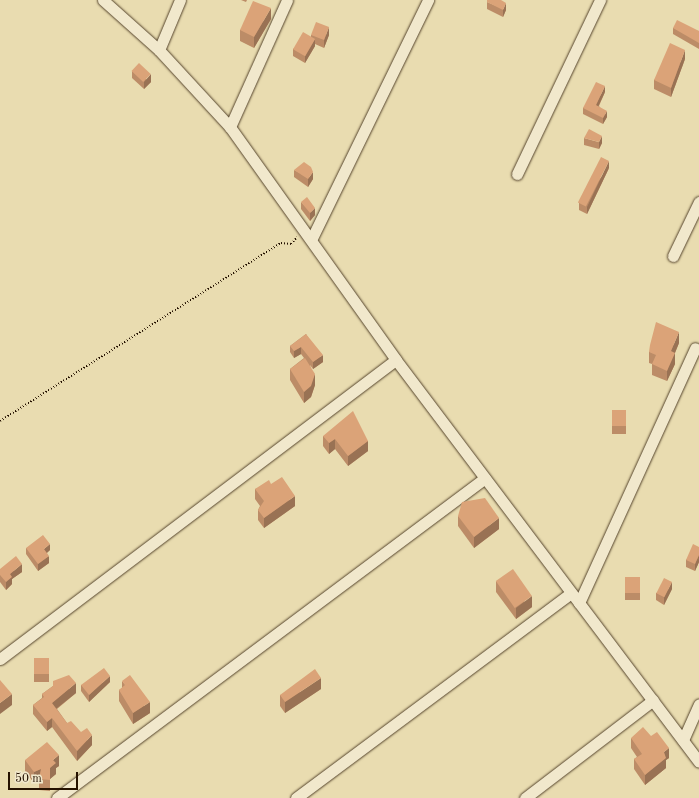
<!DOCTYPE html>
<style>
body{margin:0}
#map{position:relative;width:699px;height:798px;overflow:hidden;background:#e9dcb0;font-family:"Old Standard TT",serif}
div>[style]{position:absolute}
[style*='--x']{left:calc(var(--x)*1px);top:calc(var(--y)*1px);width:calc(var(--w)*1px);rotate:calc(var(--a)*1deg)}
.path>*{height:1.5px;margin-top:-0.75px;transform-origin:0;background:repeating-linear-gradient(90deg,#241100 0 1px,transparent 0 3px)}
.roads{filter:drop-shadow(0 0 1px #55442c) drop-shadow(0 0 1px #55442c)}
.minor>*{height:11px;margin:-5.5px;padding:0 5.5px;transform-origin:5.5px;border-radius:5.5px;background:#f1e8cc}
.wall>*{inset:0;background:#bc8c67;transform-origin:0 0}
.shaded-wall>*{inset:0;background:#997254}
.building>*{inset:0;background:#dba378;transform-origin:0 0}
span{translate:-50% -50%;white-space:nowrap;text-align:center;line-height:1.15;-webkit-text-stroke:3px #f1e8cc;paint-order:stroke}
.scale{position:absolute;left:8px;top:772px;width:70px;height:18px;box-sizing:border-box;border:2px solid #241100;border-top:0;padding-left:5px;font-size:12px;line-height:14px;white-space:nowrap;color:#241100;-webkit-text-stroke:3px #f1e8cc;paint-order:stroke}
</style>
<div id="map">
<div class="path">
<i style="--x:0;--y:421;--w:333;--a:-32.4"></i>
<i style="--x:281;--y:243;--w:10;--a:6"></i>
<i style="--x:291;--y:244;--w:9;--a:-49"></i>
</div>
<div class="roads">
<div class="minor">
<i style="--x:103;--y:0;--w:75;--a:41.8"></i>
<i style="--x:159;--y:50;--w:105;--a:47.3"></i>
<i style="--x:230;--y:127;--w:286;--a:54.5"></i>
<i style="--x:396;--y:360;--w:503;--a:52.99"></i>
<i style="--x:159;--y:50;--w:54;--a:-67.2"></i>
<i style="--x:230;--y:127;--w:139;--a:-65.8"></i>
<i style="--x:517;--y:174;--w:193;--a:-64.5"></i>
<i style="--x:312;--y:238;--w:265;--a:-64"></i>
<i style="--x:673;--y:256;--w:60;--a:-64.3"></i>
<i style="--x:579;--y:603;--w:280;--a:-65.5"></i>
<i style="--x:0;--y:659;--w:496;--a:-37.1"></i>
<i style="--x:683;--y:740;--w:39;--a:-66"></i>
<i style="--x:57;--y:798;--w:534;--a:-36.78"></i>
<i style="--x:296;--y:798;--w:343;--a:-36.7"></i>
<i style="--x:525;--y:798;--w:161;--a:-37.4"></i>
</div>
</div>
<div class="wall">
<i style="clip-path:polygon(241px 0,247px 0,246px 2px)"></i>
<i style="clip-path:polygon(487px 2px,506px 10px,503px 17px,487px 9px)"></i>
<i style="clip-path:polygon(271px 19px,254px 48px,240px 41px,240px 30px)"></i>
<i style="clip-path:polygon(673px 28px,699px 31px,699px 49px,673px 34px)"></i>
<i style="clip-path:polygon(311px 35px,329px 35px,324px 48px,315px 44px,315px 46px,305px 63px,293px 56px,293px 49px,311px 37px)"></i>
<i style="clip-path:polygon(685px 59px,671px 97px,654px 89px,654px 80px)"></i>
<i style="clip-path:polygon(132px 71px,151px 82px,144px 89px,132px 78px)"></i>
<i style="clip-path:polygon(605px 92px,599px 106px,607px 117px,603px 124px,583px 114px,583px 108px)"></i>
<i style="clip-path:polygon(584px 138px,602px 143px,599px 149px,584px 145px)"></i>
<i style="clip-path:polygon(609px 168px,587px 214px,579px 210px,579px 203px)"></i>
<i style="clip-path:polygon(294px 170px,313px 179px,308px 187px,294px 177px)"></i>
<i style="clip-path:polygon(301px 202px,315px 215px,310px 221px,301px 209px)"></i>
<i style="clip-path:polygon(306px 334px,323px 362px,313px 369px,310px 365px,315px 385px,311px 397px,304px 403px,290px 380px,290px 369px,304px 358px,301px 354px,294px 358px,290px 352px,290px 346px)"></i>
<i style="clip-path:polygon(679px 343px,675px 353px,675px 364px,667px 381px,652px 375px,652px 364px,649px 363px,649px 352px)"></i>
<i style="left:612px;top:410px;width:14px;height:24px"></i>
<i style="clip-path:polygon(323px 436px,368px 441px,368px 451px,348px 466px,335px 449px,329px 454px,323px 446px)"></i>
<i style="clip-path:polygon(271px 484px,295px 506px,264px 528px,258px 520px,258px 510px,260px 506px,255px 499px,255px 489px)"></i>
<i style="clip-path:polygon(458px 516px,499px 529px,474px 548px,458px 526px)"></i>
<i style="clip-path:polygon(699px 547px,699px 562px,695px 571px,686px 567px,686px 560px)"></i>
<i style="clip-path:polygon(26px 548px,50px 550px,47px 553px,49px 563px,38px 571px,26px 554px)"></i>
<i style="clip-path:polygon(0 569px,22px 572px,12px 579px,12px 584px,6px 590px,0 582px)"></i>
<i style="left:625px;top:577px;width:15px;height:23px"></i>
<i style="clip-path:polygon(496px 581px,532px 607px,516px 619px,496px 592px)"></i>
<i style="clip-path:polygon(672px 589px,664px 605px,656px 600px,656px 593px)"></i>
<i style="left:34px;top:658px;width:15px;height:24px"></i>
<i style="clip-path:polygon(53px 681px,76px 693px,57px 709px,67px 723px,92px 745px,77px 761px,52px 727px,47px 731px,33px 714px,33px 705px,42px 698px,42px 694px,53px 686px)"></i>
<i style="clip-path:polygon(122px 681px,150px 713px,133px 724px,119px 701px,119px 690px,122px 688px)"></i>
<i style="clip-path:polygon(110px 682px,89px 702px,81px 691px,81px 685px)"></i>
<i style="clip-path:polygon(321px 689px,285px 713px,280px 706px,280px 695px)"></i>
<i style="clip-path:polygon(631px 738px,669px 758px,666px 760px,666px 768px,645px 785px,634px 769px,634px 759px,637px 757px,631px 748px)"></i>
<i style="clip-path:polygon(25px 760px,59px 766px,56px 768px,56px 774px,50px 779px,50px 791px,39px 790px,39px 780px,34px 783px,25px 771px)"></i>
</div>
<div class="shaded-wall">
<i style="clip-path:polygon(506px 3px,506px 10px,503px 17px,503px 10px)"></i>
<i style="clip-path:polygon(271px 8px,271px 19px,254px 48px,254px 37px)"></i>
<i style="clip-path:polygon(329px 27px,329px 35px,324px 48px,324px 40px)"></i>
<i style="clip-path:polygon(315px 39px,315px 46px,305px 63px,305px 56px)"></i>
<i style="clip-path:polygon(685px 50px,685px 59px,671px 97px,671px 88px)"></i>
<i style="clip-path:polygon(151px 74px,151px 82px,144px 89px,144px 82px)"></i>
<i style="clip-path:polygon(605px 86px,605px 92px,596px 111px,596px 105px)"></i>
<i style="clip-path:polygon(607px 111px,607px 117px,603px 124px,603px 118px)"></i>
<i style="clip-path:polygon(602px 136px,602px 143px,599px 149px,599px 142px)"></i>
<i style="clip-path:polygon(609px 161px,609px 168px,587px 214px,587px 207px)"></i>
<i style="clip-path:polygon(313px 172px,313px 179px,308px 187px,308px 179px)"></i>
<i style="clip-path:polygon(315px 208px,315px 215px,310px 221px,310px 213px)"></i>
<i style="clip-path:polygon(679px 332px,679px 343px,674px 355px,675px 353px,675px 364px,667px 381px,667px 371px,671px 351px)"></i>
<i style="clip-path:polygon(301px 347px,301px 354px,294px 358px,294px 351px)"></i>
<i style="clip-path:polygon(323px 355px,323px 362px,313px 369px,313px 362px)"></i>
<i style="clip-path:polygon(315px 374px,315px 385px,311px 397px,304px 403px,304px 392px)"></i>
<i style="clip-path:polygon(335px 439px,335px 449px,329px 454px,329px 443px)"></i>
<i style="clip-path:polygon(368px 441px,368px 451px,348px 466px,348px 456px)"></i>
<i style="clip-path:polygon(295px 496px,295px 506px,264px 528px,264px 518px)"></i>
<i style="clip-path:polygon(499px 518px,499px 529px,474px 548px,474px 537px)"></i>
<i style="clip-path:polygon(50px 544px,50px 550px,44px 555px,44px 549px)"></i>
<i style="clip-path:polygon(699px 555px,699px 562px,695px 571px,695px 564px)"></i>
<i style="clip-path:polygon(49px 556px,49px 563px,38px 571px,38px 564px)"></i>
<i style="clip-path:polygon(22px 564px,22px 572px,12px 579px,12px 584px,6px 590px,6px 582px,10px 574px)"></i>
<i style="clip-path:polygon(672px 582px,672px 589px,664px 605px,664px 597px)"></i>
<i style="clip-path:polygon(532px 596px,532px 607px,516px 619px,516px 608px)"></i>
<i style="clip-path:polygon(110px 676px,110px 682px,89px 702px,89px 695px)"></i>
<i style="clip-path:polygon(321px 678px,321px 689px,285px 713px,285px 702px)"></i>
<i style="clip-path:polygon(76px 683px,76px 693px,52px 712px,52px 703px)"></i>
<i style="clip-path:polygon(12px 694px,12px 705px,0 714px,0 703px)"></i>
<i style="clip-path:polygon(150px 702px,150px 713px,133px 724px,133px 713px)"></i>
<i style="clip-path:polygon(52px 718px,52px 727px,47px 731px,47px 722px)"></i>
<i style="clip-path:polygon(92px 735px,92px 745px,77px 761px,77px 751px)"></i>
<i style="clip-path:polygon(669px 748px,669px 758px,666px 760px,666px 768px,645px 785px,645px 775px,664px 752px)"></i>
<i style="clip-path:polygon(59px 755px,59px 766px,56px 768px,56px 774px,50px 779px,50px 791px,50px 768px,53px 760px)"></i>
<i style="clip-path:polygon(41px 769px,39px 780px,34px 783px,34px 772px)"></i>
</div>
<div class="building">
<i style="clip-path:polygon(487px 0,501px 0,506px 3px,503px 10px,487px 2px)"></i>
<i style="clip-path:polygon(253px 1px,271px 8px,254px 37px,240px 30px)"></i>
<i style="clip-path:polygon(677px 20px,699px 31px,699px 43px,673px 28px)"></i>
<i style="left:316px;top:22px;width:14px;height:14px;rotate:21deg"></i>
<i style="left:303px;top:32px;width:14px;height:20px;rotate:30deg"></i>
<i style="clip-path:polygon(670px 43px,685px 50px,671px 88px,654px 80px)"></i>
<i style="left:139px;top:63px;width:16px;height:11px;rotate:43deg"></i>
<i style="clip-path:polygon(596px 82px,605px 86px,596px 105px,607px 111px,603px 118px,583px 108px)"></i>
<i style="clip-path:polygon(589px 129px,602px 136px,599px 142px,584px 138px)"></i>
<i style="left:601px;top:157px;width:9px;height:51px;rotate:27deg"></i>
<i style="clip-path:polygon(304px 162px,311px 167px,313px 172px,308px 179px,294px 170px)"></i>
<i style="clip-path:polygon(307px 197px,315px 208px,310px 213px,301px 202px)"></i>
<i style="clip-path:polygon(656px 322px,679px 332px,671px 351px,675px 353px,667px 371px,652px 364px,656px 355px,649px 352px,650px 345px)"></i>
<i style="clip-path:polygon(306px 334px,323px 355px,313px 362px,301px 347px,294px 351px,290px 346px)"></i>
<i style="clip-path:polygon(305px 358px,315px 374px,311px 386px,304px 392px,290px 369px)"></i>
<i style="left:612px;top:410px;width:14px;height:16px"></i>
<i style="clip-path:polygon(353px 411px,368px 441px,348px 456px,335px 439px,329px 443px,323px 436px)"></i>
<i style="clip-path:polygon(282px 477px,295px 496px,264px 518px,258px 510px,264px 501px,255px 489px,269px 480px,271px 484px)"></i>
<i style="clip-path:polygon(485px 498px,499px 518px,474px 537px,458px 516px,462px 502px)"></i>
<i style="clip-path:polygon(43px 535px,50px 544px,44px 549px,49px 556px,38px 564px,26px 548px)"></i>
<i style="clip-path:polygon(693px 544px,699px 547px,699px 555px,695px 564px,686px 560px)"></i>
<i style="clip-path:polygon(16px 556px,22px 564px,10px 574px,12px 577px,6px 582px,0 575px,0 569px)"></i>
<i style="left:513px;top:569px;width:33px;height:21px;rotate:55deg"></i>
<i style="left:625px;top:577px;width:15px;height:16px"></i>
<i style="left:664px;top:578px;width:9px;height:17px;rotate:27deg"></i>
<i style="left:34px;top:658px;width:15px;height:16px"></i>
<i style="clip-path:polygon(104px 668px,110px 676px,89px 695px,81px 685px)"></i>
<i style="clip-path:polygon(315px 669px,321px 678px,285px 702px,280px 695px)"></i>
<i style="clip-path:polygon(69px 675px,76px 683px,52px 703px,67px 723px,71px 721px,81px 732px,87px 728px,92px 735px,77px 751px,52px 718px,47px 722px,33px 705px,44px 697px,42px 694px,53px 686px,53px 681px)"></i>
<i style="clip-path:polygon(130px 675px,150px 702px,133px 713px,119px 690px,125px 685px,122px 681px)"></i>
<i style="clip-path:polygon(0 680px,12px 694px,0 703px)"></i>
<i style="clip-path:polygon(643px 727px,651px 736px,657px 732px,669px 748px,664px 752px,666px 758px,645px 775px,634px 759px,642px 754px,631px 738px)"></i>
<i style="clip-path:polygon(47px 742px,59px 755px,53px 760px,56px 763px,50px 768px,50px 780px,39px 779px,41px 769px,34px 772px,25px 760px)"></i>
</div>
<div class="scale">50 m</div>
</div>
